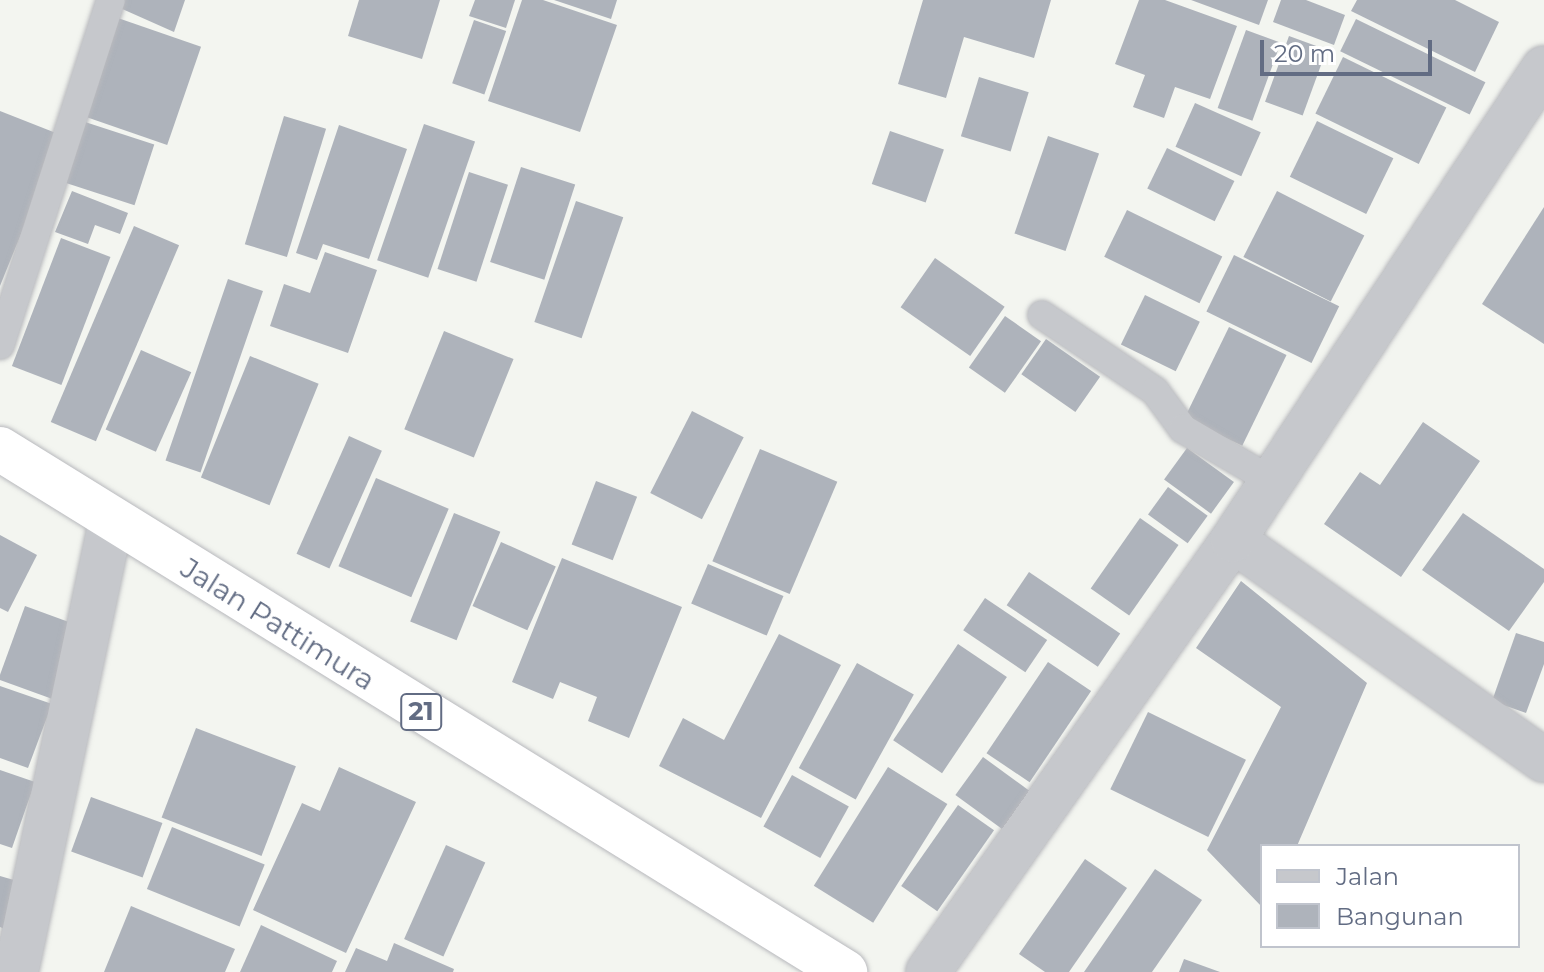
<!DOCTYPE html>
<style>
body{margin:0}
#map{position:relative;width:1544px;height:972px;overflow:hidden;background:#f3f5f0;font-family:Montserrat,sans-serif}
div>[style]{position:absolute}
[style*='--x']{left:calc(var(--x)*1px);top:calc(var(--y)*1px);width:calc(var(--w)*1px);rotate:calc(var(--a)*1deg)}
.building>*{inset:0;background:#aeb3bb;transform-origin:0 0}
.roads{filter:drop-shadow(0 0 2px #b8b9bd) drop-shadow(0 0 2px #b8b9bd)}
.service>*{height:28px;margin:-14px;padding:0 14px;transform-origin:14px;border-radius:14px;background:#c6c8cc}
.minor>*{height:44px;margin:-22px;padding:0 22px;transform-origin:22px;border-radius:22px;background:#c6c8cc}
.trunk>*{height:44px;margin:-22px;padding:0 22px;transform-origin:22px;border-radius:22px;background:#fff}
span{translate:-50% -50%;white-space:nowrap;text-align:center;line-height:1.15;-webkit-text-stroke:8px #fff;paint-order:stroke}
.shield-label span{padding:2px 6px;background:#fff;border:2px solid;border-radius:6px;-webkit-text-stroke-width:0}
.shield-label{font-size:26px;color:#626c83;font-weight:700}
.street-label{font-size:28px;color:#626c83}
.legend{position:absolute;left:1260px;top:844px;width:260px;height:104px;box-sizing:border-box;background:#fff;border:2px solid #c0c4cd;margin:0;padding:10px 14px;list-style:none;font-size:24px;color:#626c83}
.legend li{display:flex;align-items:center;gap:16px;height:40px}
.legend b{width:40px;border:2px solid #c0c4cd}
.scale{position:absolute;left:1260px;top:40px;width:172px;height:36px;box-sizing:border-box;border:4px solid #626c83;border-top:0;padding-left:10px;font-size:24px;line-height:28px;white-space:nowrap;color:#626c83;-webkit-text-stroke:6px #fff;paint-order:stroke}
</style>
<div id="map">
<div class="building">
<i style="clip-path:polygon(123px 0,185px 0,174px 32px,120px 8px)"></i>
<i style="clip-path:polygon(359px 0,440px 0,422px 59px,348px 36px)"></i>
<i style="clip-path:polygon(475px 0,515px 0,506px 28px,469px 16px)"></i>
<i style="clip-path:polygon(522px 0,543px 0,617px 25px,580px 132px,488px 101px)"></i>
<i style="clip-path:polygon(554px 0,617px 0,611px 19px)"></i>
<i style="clip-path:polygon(923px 0,1051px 0,1034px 58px,964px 37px,946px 98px,898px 84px)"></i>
<i style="clip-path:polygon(1139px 0,1165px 0,1237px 26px,1210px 99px,1175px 87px,1164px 118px,1133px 107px,1145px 75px,1115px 64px)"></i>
<i style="clip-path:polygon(1191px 0,1268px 0,1259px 25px)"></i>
<i style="clip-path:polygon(1281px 0,1306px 0,1345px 15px,1334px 45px,1273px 22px)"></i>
<i style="clip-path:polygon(1357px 0,1455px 0,1499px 22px,1475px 72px,1351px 11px)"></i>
<i style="left:115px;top:17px;width:91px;height:104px;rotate:19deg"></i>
<i style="left:1356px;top:19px;width:144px;height:36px;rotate:26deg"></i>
<i style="left:474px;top:20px;width:34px;height:67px;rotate:19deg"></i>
<i style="left:1246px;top:30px;width:37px;height:83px;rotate:20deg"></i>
<i style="left:1289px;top:36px;width:40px;height:70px;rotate:20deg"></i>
<i style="left:1343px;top:57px;width:115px;height:63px;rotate:26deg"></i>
<i style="left:979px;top:77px;width:52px;height:62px;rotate:17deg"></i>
<i style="left:1195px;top:103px;width:72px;height:48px;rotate:24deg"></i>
<i style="clip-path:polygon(0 111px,61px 135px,0 286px)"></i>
<i style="left:284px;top:116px;width:44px;height:134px;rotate:17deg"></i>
<i style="left:82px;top:121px;width:76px;height:64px;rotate:18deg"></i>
<i style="left:1317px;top:121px;width:85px;height:62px;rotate:26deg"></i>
<i style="left:424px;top:124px;width:54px;height:144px;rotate:19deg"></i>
<i style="clip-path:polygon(339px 125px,407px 149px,369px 259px,323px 244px,317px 260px,296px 253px)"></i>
<i style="left:890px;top:131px;width:57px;height:56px;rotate:19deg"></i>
<i style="left:1048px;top:136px;width:54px;height:103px;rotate:19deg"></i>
<i style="left:1167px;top:148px;width:75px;height:45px;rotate:26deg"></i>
<i style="left:521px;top:167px;width:57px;height:100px;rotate:18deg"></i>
<i style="left:469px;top:172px;width:41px;height:102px;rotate:18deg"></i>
<i style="clip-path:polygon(72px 191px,128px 213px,120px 234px,95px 225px,88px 244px,55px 232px)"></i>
<i style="left:1277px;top:191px;width:98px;height:74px;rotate:27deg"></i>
<i style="left:576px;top:201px;width:50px;height:128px;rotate:19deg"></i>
<i style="clip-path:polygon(1544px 207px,1544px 344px,1482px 304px)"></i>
<i style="left:1127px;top:210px;width:106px;height:52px;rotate:26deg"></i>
<i style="left:134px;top:226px;width:49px;height:213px;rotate:23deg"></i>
<i style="left:61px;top:238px;width:53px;height:137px;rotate:21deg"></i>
<i style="clip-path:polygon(325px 252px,377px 270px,348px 353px,270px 326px,284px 284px,310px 293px)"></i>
<i style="left:1234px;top:255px;width:117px;height:63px;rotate:26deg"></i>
<i style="left:935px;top:258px;width:85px;height:60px;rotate:35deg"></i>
<i style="left:228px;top:279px;width:37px;height:192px;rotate:19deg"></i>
<i style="left:1145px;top:295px;width:61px;height:55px;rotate:26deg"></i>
<i style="left:1005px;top:316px;width:44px;height:63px;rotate:35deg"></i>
<i style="left:1229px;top:327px;width:64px;height:101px;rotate:26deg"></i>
<i style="left:444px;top:331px;width:75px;height:106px;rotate:22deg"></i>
<i style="left:1046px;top:339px;width:66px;height:43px;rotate:35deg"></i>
<i style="left:141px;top:350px;width:55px;height:87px;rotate:24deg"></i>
<i style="left:250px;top:356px;width:74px;height:131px;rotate:22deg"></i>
<i style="left:692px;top:411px;width:58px;height:92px;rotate:27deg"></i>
<i style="clip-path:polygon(1423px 422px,1480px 461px,1401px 577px,1324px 524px,1360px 472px,1380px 485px)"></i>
<i style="left:349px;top:436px;width:36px;height:129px;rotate:24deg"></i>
<i style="left:1187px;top:448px;width:58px;height:39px;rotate:36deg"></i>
<i style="left:760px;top:449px;width:84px;height:122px;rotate:23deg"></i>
<i style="left:376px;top:478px;width:79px;height:96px;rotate:23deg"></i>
<i style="left:596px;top:481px;width:44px;height:68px;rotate:21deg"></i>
<i style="left:1168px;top:487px;width:49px;height:34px;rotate:36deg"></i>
<i style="left:454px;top:513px;width:50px;height:117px;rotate:22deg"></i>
<i style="clip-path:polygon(1463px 513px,1544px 569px,1544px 582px,1509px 631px,1422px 570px)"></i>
<i style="left:1140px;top:518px;width:47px;height:86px;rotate:35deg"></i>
<i style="clip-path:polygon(0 535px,37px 555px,8px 612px,0 608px)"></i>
<i style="left:501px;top:542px;width:60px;height:70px;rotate:24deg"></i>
<i style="clip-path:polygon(562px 558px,682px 607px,629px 738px,588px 721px,597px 697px,560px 682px,553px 699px,512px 682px)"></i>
<i style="left:708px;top:564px;width:82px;height:43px;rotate:23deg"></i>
<i style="left:1029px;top:572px;width:110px;height:40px;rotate:34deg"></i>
<i style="clip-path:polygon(1241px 581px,1367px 683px,1297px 846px,1262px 846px,1262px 907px,1207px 850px,1281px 707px,1196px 648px)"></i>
<i style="left:985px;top:598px;width:75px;height:39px;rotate:34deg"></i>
<i style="left:25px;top:606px;width:59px;height:78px;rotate:20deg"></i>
<i style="clip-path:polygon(1516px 633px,1544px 642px,1544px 664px,1526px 713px,1492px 701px)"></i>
<i style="clip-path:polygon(779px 634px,841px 665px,761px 818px,659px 766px,683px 718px,724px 740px)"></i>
<i style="left:958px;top:644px;width:59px;height:116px;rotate:34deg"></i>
<i style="left:1048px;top:662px;width:52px;height:110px;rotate:34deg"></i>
<i style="left:857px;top:663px;width:65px;height:120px;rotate:29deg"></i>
<i style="clip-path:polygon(0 686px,52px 704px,28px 768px,0 758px)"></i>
<i style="left:1148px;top:712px;width:109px;height:86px;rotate:26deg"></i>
<i style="left:196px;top:728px;width:107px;height:96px;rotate:21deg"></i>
<i style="left:983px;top:757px;width:59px;height:47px;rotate:36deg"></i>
<i style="clip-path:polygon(339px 767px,416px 802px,346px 953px,253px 910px,302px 803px,320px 811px)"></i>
<i style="left:888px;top:767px;width:70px;height:140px;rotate:32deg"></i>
<i style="clip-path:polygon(0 770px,35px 782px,12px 848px,0 844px)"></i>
<i style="left:792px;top:775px;width:65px;height:59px;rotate:29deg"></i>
<i style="left:91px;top:797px;width:76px;height:58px;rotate:20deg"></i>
<i style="left:958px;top:805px;width:44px;height:99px;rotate:35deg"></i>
<i style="left:172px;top:827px;width:100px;height:67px;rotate:22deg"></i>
<i style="left:446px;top:845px;width:43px;height:103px;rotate:24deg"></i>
<i style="clip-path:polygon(1085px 859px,1127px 888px,1069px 972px,1045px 972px,1019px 954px)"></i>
<i style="clip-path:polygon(1155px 869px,1202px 900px,1152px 972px,1084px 972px)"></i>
<i style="clip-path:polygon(0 876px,24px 883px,9px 931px,0 927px)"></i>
<i style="clip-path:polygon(131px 906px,235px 949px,225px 972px,104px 972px)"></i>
<i style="clip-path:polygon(261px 925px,337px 961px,332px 972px,240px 972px)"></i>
<i style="clip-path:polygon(394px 943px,454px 969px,453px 972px,345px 972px,356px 948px,387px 961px)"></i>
<i style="clip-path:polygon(1184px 959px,1220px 972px,1179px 972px)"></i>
</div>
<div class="roads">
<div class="service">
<i style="--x:1042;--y:315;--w:136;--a:33.9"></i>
<i style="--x:1155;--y:391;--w:47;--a:53.6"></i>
<i style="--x:1183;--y:429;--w:103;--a:30.3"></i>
<i style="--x:0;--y:345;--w:362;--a:-72.2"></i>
</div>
<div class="minor">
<i style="--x:1233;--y:540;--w:381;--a:35.3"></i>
<i style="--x:16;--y:972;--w:460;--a:-78.1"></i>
<i style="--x:928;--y:972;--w:529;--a:-54.78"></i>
<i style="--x:1233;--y:540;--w:565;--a:-56.62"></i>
</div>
<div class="trunk">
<i style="--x:0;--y:449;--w:994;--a:31.75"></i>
</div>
</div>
<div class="shield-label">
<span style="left:421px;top:712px">21</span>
</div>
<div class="street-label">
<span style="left:278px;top:624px;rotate:32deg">Jalan Pattimura</span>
</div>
<ul class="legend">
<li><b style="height:10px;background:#c6c8cc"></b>Jalan</li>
<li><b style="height:22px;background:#aeb3bb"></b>Bangunan</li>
</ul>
<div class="scale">20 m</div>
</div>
